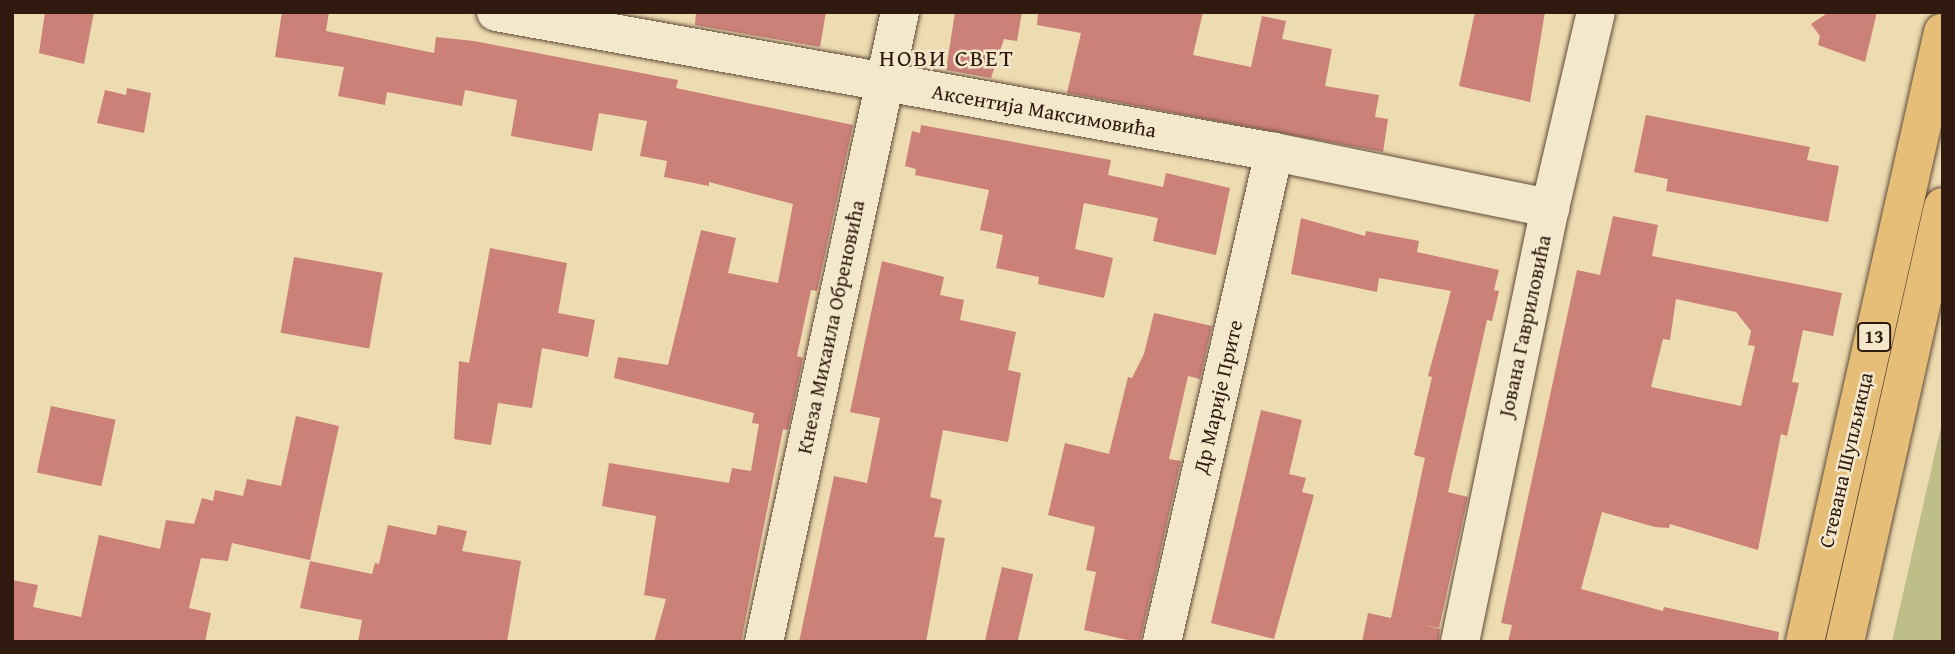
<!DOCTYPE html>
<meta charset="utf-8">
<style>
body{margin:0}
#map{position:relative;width:1955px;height:654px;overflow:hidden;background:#eddbb1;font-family:"Gentium Book Plus",serif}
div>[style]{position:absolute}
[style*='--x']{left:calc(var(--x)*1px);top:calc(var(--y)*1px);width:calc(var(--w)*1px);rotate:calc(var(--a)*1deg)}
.green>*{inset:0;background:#bebe88}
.building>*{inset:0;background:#cb8178;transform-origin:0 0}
.roads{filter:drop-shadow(0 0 2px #5f4a38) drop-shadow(0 0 2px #5f4a38)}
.minor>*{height:38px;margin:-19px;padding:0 19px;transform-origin:19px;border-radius:19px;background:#f3e8cc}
.major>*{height:38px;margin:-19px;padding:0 19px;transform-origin:19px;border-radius:19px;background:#e6be78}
span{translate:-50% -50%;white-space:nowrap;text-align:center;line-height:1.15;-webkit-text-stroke:5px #f3e8cc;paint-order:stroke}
.shield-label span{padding:2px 5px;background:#f3e8cc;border:2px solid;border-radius:5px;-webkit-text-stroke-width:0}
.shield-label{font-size:19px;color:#301a0f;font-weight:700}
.street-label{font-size:21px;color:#301a0f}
.quarter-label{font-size:24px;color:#301a0f;letter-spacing:2px}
.frame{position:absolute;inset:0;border:14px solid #301a0f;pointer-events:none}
</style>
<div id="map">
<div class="green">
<i style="clip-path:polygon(1943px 418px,1943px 642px,1892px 642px)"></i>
</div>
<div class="building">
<i style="clip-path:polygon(45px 12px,94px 12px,84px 64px,39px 53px)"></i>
<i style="clip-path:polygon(282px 12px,329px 12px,326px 31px,434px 53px,436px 37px,474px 41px,678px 80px,676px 88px,853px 125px,817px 291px,811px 290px,797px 356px,803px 358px,788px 430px,783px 429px,741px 642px,654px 642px,666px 599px,644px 595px,656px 516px,602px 506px,609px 463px,729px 483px,732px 468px,751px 471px,759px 424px,752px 423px,754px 413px,614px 378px,618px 357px,668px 365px,701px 230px,736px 238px,728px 273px,778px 283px,793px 204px,709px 182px,709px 186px,664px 177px,667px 161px,640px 156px,647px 121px,599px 113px,592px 151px,511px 136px,517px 100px,465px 90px,462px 106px,387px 92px,385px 105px,338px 96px,344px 67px,275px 57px)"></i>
<i style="clip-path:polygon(696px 12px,826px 12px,820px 47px,695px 25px)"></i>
<i style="clip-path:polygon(955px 12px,1022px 12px,1017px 41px,1004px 39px,991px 78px,946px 70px)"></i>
<i style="clip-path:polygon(1038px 12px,1203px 12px,1193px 55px,1251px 67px,1262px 16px,1286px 21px,1282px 39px,1332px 49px,1325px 86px,1379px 95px,1375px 117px,1388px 119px,1383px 152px,1067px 93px,1081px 33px,1037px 25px)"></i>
<i style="clip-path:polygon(1475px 12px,1545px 12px,1530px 102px,1459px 86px)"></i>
<i style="clip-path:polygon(1829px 12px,1877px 12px,1865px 62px,1818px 45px,1820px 36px,1811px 24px)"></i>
<i style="clip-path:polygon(127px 88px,151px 93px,144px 133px,97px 123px,105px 90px,126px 95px)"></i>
<i style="clip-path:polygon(1646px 115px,1810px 147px,1807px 160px,1839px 166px,1828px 222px,1666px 191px,1668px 179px,1634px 172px)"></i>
<i style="clip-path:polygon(921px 125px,1111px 160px,1108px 175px,1163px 187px,1166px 173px,1230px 188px,1216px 255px,1153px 241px,1158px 218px,1084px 203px,1075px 249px,1113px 258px,1104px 298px,1038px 284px,1039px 277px,996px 268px,1003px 235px,980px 230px,989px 190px,915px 175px,916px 169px,905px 166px,912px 131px,920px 133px)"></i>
<i style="clip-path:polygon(evenodd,1613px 216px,1658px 225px,1652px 256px,1842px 293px,1833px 336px,1803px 330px,1792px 382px,1799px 383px,1787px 436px,1781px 434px,1758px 550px,1670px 524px,1669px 528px,1655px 527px,1602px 512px,1581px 589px,1663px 611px,1664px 607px,1779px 632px,1778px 642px,1508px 642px,1512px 625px,1501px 623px,1577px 270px,1600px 275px,1613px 216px,1676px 299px,1736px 312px,1751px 331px,1748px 345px,1755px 346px,1741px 406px,1651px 387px,1663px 339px,1670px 340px,1676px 299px)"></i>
<i style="clip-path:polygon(1301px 218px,1365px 236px,1366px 231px,1419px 241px,1417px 252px,1499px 270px,1494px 290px,1499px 291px,1492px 321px,1487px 320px,1448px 492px,1468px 497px,1457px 547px,1439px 628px,1424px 625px,1440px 629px,1439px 642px,1362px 642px,1368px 613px,1391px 618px,1425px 458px,1414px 455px,1432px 377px,1428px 376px,1451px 291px,1379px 278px,1377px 292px,1291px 274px)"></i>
<i style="clip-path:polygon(490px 248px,567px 263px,558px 313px,595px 320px,588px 357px,542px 348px,532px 408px,498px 403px,491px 445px,454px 439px,459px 361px,469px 363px)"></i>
<i style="left:294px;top:257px;width:90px;height:77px;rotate:10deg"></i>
<i style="clip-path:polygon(882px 261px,944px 277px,940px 295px,964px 300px,960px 320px,1016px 332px,1008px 370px,1021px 373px,1008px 442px,943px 430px,930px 497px,942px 500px,934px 537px,945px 538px,926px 642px,799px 642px,834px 476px,867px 483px,880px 418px,850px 412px)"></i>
<i style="clip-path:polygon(1154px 313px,1212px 326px,1200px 379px,1188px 376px,1169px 459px,1181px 461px,1140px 642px,1136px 642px,1084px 630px,1096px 572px,1086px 570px,1095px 527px,1048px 515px,1065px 443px,1109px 454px,1128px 377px,1132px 378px,1144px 354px)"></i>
<i style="left:51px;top:406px;width:66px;height:68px;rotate:12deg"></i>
<i style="clip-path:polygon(1261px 410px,1302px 420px,1289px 474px,1306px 478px,1302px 492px,1314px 495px,1274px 639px,1211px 623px)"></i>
<i style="clip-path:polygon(296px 416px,339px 426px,310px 560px,232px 543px,228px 561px,201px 558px,189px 608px,211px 613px,205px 642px,12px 642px,12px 580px,38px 585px,33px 607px,81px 617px,99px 535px,160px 549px,166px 520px,194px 524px,202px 498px,213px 501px,215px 490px,243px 496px,247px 479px,281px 486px)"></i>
<i style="clip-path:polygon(388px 525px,436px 535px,438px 525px,467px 531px,462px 551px,521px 561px,507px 642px,358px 642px,362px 620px,300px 608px,310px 561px,372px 574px,375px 563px,379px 564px)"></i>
<i style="left:1002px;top:567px;width:32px;height:77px;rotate:13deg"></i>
</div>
<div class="roads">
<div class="minor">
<i style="--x:496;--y:12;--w:790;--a:10.2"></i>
<i style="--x:1274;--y:152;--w:282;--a:11.5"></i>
<i style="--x:764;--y:642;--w:645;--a:-77.82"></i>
<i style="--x:1162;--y:642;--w:503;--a:-77.12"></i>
<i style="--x:1460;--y:642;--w:443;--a:-78.3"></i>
<i style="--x:1550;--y:208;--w:201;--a:-76.8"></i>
</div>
<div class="major">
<i style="--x:1805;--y:642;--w:625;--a:-77.25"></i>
<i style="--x:1845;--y:642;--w:446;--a:-77.3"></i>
</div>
</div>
<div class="shield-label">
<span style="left:1874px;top:337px">13</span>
</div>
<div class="street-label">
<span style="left:1044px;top:111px;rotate:10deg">Аксентија Максимовића</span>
<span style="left:1525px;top:326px;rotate:-78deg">Јована Гавриловића</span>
<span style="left:831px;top:327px;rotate:-78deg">Кнеза Михаила Обреновића</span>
<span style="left:1218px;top:397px;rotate:-77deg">Др Марије Прите</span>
<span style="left:1846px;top:460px;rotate:-77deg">Стевана Шупљикца</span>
</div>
<div class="quarter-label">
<span style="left:947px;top:58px">НОВИ СВЕТ</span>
</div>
<div class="frame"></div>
</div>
